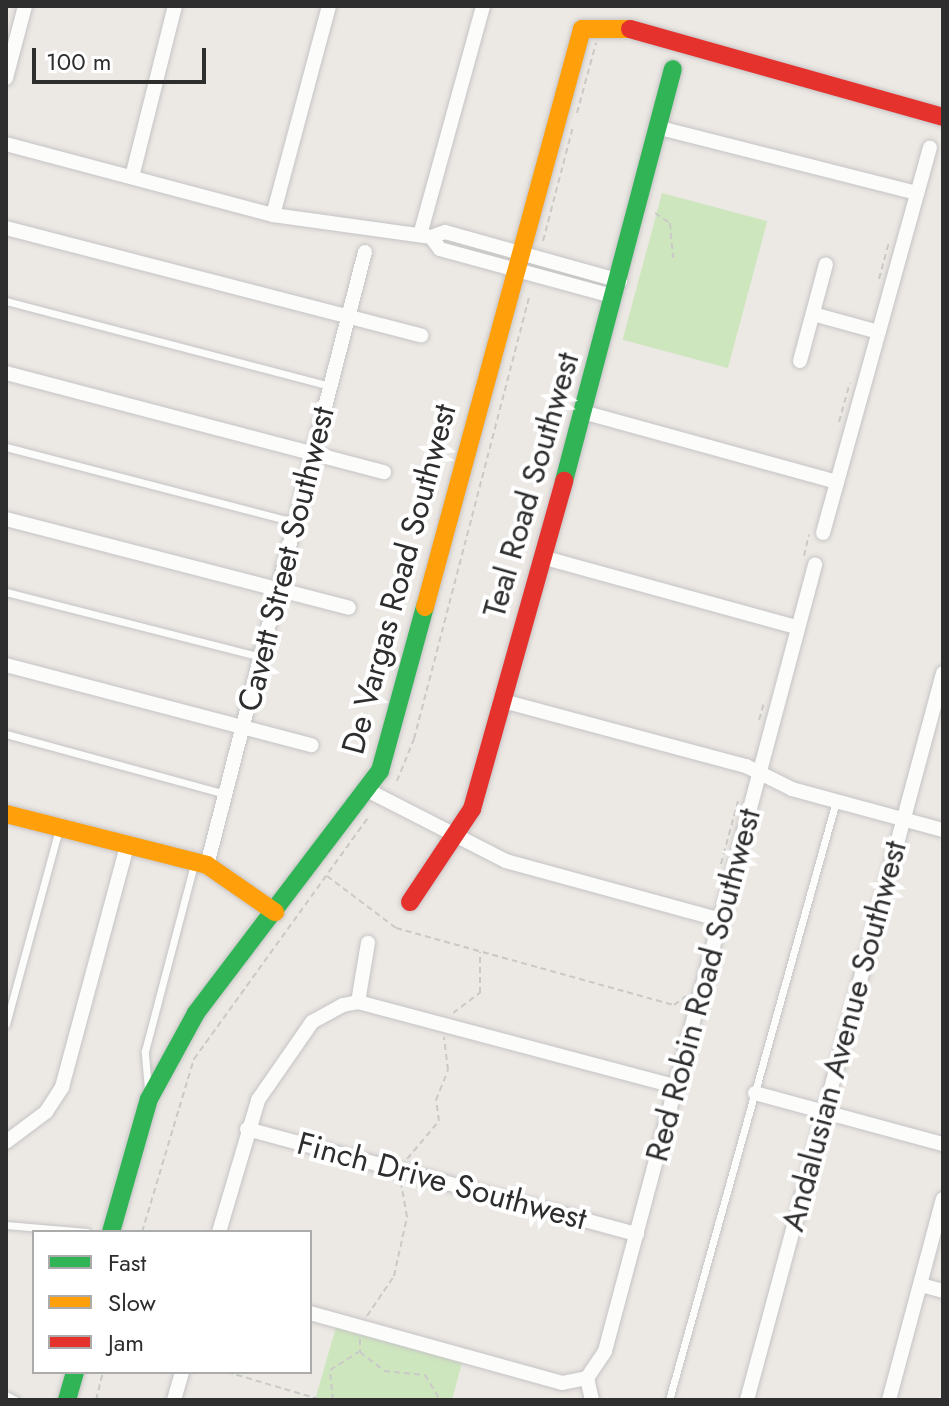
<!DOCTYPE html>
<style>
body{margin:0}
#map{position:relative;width:949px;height:1406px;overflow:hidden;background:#ece8e4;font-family:Jost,sans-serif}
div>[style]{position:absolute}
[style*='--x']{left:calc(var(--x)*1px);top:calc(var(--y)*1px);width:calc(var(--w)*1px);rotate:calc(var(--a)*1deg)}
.green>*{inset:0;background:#cee6be;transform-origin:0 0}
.path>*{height:2px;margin-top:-1px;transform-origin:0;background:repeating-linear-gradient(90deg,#c9c9c8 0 6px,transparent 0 10px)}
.roads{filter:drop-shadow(0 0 2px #c5c4c5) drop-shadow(0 0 2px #c5c4c5)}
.lane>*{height:7px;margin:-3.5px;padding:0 3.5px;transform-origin:3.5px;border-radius:3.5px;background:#fcfcfb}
.street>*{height:14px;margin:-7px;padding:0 7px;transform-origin:7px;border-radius:7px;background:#fcfcfb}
.fast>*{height:18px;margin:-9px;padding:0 9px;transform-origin:9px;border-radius:9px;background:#30b455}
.slow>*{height:18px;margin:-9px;padding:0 9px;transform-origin:9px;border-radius:9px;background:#ff9f0a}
.jam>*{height:18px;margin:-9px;padding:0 9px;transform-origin:9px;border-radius:9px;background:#e5322d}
span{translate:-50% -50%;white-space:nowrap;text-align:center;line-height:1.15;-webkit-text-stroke:8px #fff;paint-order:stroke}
.street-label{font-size:32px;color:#2e2e2e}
.frame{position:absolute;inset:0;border:8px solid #2e2e2e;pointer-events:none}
.legend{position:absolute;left:32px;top:1230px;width:280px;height:144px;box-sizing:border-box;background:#fff;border:2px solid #ababab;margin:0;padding:10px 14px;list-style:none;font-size:24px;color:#2e2e2e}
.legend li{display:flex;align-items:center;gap:16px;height:40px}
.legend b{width:40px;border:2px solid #ababab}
.scale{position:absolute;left:32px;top:48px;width:174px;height:36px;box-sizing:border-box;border:4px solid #2e2e2e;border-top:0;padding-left:10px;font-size:24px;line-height:28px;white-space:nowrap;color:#2e2e2e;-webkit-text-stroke:6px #fff;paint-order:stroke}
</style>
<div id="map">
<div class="green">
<i style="left:662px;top:193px;width:109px;height:152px;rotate:15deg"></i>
<i style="clip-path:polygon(336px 1327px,462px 1363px,452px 1400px,315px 1400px)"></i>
</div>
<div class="path">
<i style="--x:577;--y:113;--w:73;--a:-74.8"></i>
<i style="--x:655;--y:213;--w:18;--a:34"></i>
<i style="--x:670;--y:223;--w:35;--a:85"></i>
<i style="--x:543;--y:241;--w:118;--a:-75.3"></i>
<i style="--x:879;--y:279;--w:38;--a:-75"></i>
<i style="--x:839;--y:422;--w:41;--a:-74.6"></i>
<i style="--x:804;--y:556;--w:22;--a:-77"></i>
<i style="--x:759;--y:720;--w:18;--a:-74"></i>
<i style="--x:397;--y:781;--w:45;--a:-68"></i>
<i style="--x:414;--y:739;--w:459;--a:-75.4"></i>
<i style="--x:721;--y:864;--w:65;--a:-74.9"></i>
<i style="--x:327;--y:876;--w:86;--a:37"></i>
<i style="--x:396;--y:928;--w:288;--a:15.5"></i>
<i style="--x:674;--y:1005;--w:15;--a:-37"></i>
<i style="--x:453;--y:1013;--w:34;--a:-37"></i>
<i style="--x:480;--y:993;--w:41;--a:-90"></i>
<i style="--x:407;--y:1159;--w:50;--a:-49.9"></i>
<i style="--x:439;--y:1121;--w:21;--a:-98"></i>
<i style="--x:436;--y:1100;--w:32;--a:-68"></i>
<i style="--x:448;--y:1070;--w:33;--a:-97"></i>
<i style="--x:142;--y:1232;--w:181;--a:-73.3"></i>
<i style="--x:194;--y:1059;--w:297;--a:-54.2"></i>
<i style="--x:367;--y:1316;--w:48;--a:-56"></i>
<i style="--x:394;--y:1276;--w:60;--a:-77.6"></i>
<i style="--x:407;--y:1217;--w:36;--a:-100"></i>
<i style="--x:360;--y:1339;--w:13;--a:90"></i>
<i style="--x:360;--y:1352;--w:31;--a:38"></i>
<i style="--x:384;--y:1371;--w:41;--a:5.6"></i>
<i style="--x:425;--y:1375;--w:29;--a:59"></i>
<i style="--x:227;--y:1372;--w:99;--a:16.4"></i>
<i style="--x:96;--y:1400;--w:29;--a:-76"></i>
<i style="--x:333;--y:1400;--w:30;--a:-96"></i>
<i style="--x:330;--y:1370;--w:34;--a:-32"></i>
</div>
<div class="roads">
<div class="lane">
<i style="--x:6;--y:301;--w:335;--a:14.7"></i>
<i style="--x:6;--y:447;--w:298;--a:14.6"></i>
<i style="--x:6;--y:592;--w:263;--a:14.3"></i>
<i style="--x:6;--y:734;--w:227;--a:15.3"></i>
<i style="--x:6;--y:1024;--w:202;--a:-74.8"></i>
<i style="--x:148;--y:1089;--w:38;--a:-95"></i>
<i style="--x:145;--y:1051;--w:193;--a:-75.3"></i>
<i style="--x:6;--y:1225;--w:81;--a:4.9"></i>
<i style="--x:6;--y:1395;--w:11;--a:27"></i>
<i style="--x:669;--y:1400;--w:622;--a:-74.42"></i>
</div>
<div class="street">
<i style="--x:6;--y:78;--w:74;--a:-75.2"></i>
<i style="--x:660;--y:128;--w:265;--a:14.2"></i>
<i style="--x:6;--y:144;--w:276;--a:14.9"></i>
<i style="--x:273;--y:215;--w:160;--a:7.9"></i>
<i style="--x:431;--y:237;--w:15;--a:-20"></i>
<i style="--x:445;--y:232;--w:182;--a:15.6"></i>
<i style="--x:132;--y:177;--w:176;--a:-75.9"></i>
<i style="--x:273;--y:215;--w:216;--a:-75"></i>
<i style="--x:6;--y:228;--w:429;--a:14.5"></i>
<i style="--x:420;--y:235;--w:238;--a:-74.6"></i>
<i style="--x:431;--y:237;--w:15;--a:53"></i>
<i style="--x:440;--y:249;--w:181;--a:15.3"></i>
<i style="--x:813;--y:314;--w:68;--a:15.3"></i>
<i style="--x:800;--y:361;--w:100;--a:-75"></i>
<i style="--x:6;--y:373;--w:391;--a:14.7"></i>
<i style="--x:583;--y:412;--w:263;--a:15.4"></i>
<i style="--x:6;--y:519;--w:354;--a:14.5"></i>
<i style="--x:823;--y:533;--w:400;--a:-74.5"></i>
<i style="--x:542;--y:557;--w:264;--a:15.4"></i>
<i style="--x:6;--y:665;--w:316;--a:14.7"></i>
<i style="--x:503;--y:701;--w:252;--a:15"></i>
<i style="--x:746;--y:766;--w:51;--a:26.6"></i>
<i style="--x:792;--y:789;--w:156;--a:15.2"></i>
<i style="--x:367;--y:790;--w:156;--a:27.1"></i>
<i style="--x:506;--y:861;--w:220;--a:15.3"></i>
<i style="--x:207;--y:865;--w:633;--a:-75.55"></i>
<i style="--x:358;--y:1002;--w:60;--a:-80.4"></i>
<i style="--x:755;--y:1093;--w:195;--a:15.2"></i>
<i style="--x:247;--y:1129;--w:404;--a:15.1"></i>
<i style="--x:6;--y:1142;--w:50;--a:-36.9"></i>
<i style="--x:46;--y:1112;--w:30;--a:-57"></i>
<i style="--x:62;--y:1087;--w:250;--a:-74.9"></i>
<i style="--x:219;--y:1232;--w:138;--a:-73.5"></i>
<i style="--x:258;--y:1100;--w:95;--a:-55.3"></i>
<i style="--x:312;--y:1022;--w:35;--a:-29"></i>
<i style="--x:343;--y:1005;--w:15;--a:-11"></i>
<i style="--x:358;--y:1002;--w:330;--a:14.9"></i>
<i style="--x:921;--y:1285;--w:23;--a:15"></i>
<i style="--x:310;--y:1313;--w:262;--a:15.5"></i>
<i style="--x:562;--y:1383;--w:25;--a:-11"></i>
<i style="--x:174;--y:1400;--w:29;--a:-74"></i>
<i style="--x:592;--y:1400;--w:23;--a:-103"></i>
<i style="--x:587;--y:1378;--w:32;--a:-56"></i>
<i style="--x:605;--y:1351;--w:814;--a:-75.04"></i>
<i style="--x:747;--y:1400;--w:753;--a:-74.91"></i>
<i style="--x:889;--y:1400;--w:208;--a:-75"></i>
</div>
<div class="fast">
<i style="--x:564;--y:481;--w:426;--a:-75.2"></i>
<i style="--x:111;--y:1232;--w:138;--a:-74.1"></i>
<i style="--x:149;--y:1099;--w:98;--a:-61.3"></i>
<i style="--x:196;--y:1013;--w:304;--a:-52.8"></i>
<i style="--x:380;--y:771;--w:170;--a:-74.7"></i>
<i style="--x:67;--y:1400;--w:29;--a:-74"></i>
</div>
<div class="slow">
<i style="--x:425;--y:607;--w:599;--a:-74.8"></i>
<i style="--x:582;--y:29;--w:48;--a:0"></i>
<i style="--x:6;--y:814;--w:207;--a:14.2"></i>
<i style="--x:207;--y:865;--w:83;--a:34.7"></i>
</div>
<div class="jam">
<i style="--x:630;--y:29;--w:325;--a:15.7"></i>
<i style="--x:410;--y:902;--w:112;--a:-56.3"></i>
<i style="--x:472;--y:809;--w:341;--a:-74.3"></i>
</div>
</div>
<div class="street-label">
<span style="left:531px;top:485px;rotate:-74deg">Teal Road Southwest</span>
<span style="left:286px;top:559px;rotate:-76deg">Cavett Street Southwest</span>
<span style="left:399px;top:579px;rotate:-75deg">De Vargas Road Southwest</span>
<span style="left:703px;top:985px;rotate:-75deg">Red Robin Road Southwest</span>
<span style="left:844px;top:1036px;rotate:-75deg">Andalusian Avenue Southwest</span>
<span style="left:442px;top:1181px;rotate:15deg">Finch Drive Southwest</span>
</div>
<div class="frame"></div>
<ul class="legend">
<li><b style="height:10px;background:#30b455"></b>Fast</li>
<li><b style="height:10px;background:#ff9f0a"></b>Slow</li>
<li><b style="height:10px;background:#e5322d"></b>Jam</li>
</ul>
<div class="scale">100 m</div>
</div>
